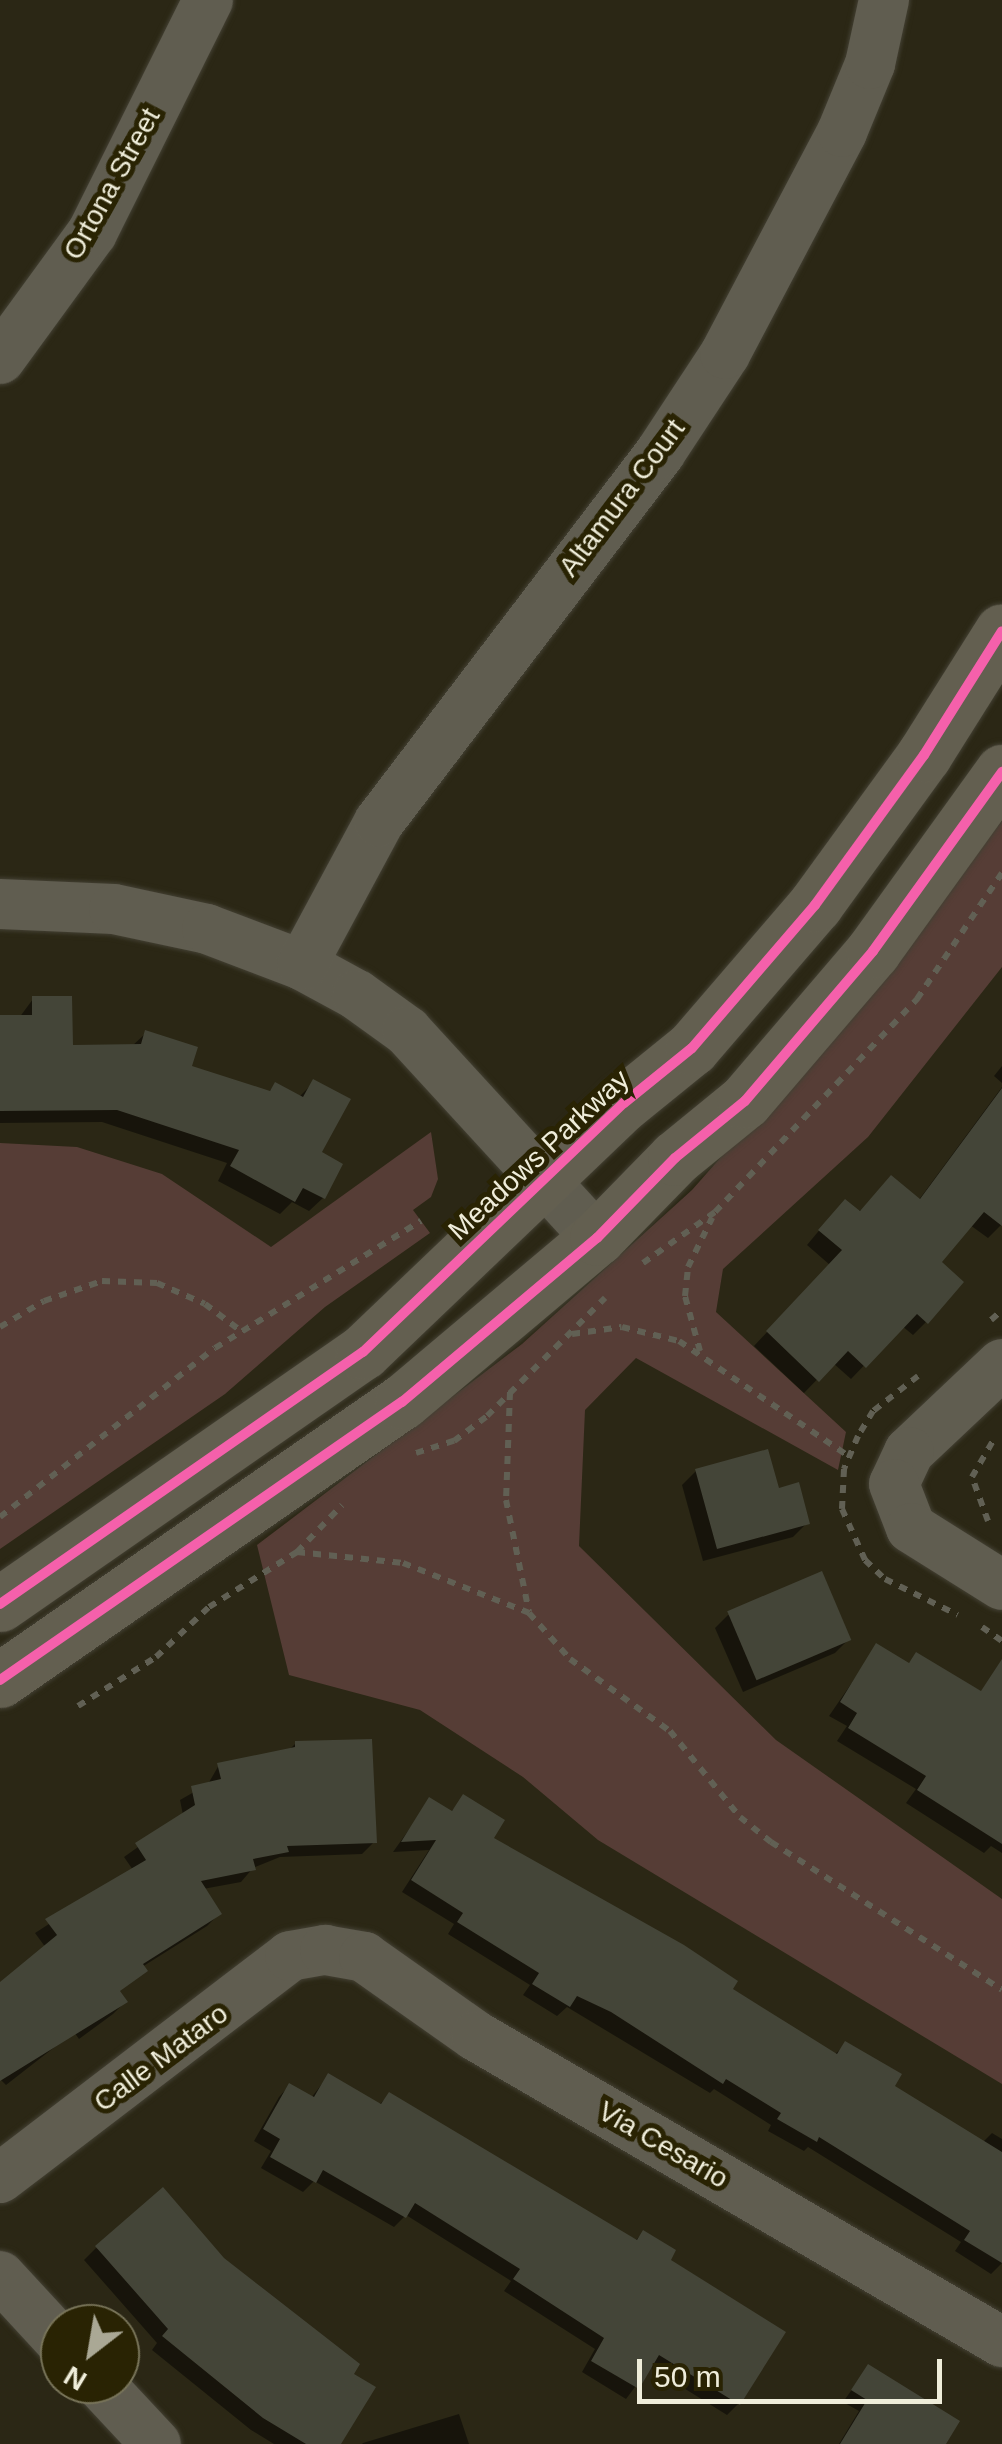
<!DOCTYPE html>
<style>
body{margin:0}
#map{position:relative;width:1002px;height:2444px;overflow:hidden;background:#2b2715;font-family:Arial,sans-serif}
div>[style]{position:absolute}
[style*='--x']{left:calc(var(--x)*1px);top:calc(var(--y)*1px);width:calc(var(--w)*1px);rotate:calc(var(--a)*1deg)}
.green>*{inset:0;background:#563d36}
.shadow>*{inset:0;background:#0007}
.building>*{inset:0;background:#444538;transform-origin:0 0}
.path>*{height:6px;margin-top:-3px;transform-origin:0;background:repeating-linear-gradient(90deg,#616054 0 8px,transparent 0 16px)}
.roads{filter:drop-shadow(0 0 2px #434033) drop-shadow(0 0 2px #434033)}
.street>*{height:50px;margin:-25px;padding:0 25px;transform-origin:25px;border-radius:25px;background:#605d50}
.secondary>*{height:55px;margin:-27.5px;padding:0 27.5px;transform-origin:27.5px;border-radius:27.5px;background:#635f50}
.cycleway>*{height:10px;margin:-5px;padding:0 5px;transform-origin:5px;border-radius:5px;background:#f560ab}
span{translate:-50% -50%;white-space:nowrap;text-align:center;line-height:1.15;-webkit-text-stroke:10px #292303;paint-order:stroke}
.street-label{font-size:28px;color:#efedda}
.north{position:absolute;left:40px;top:2304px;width:100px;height:100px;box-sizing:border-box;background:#292303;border:2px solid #787459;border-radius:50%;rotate:211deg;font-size:28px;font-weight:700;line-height:40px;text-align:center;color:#efedda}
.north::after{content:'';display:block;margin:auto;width:35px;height:45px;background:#aaa895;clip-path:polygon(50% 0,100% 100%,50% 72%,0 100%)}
.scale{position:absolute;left:637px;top:2359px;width:305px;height:45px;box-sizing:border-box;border:5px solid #efedda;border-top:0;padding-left:12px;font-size:30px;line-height:35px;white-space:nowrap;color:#efedda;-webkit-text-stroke:8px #292303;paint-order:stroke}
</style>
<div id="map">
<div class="green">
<i style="clip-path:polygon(1002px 821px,1002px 967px,868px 1137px,723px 1269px,716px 1312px,846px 1432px,838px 1470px,636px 1358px,585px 1410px,579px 1546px,776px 1740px,1002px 1899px,1002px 2084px,598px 1840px,523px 1777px,420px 1710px,289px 1675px,257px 1545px,522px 1344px,692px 1190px,897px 957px)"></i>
<i style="clip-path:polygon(431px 1132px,438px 1179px,431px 1197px,413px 1210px,430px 1233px,325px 1307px,225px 1394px,0 1549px,0 1143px,77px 1147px,162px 1174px,271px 1247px)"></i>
</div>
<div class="shadow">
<i style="clip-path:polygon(33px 999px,70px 1047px,132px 1046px,146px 1033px,189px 1067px,268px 1093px,275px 1085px,300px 1096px,314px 1082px,323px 1198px,309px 1211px,292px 1202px,280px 1214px,218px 1181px,227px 1163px,102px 1122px,0 1123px,0 1018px,19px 1018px)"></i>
<i style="clip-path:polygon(1002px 1066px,1002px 1083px,994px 1076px)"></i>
<i style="clip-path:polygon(1002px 1087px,1002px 1224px,988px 1238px,970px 1225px,938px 1262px,926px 1322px,913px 1335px,902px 1326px,851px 1379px,833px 1363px,804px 1393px,754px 1346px,830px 1265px,807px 1245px,832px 1215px,918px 1201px)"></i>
<i style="clip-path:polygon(696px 1471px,777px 1491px,807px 1523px,793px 1537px,703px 1561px,682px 1485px)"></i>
<i style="clip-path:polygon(728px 1615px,849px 1639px,835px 1653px,743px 1692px,715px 1628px)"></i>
<i style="clip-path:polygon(877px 1646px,907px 1665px,916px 1655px,1002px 1703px,1002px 1853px,991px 1846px,984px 1853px,906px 1803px,916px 1789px,837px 1741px,847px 1726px,829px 1716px)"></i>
<i style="clip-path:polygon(296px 1743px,374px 1842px,362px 1854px,280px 1857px,253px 1868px,241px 1882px,203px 1889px,219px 1914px,207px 1926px,142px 1967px,118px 1993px,125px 2002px,113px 2014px,79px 2039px,74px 2032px,6px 2085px,0 2079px,0 1985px,46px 1948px,35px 1933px,133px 1870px,124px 1857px,183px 1815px,180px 1800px,208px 1784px,219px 1765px,288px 1751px)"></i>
<i style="clip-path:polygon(464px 1797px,491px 1839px,834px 2055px,846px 2044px,892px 2087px,982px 2143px,992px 2133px,1002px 2139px,1002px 2263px,991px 2274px,955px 2251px,961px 2242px,808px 2147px,804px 2151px,768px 2131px,771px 2125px,714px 2089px,710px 2093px,567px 2007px,557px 2016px,523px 1995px,530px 1985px,448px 1934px,454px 1924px,402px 1892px,429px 1850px,393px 1852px,430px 1800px,450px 1813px)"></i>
<i style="clip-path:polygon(328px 2076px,378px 2106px,389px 2095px,635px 2241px,643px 2233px,667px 2261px,782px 2333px,738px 2404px,727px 2415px,650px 2367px,626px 2399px,582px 2372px,595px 2349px,504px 2291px,511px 2281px,406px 2215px,394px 2227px,314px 2181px,303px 2192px,261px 2168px,271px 2151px,254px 2141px,279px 2097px,289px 2086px,311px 2098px)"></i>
<i style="clip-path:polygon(96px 2248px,350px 2374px,339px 2444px,274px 2444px,251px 2430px,152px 2350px,157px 2343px,84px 2260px)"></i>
<i style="clip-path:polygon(868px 2367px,941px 2444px,839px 2444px,859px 2411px,843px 2402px)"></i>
<i style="clip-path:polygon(459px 2414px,469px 2444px,362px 2444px,363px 2443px)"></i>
</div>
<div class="building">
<i style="clip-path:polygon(32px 996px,72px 996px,73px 1045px,141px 1044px,145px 1030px,198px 1047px,192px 1066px,270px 1091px,275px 1082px,303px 1097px,313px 1079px,351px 1099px,322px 1152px,343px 1164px,325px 1199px,303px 1188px,295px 1202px,230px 1166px,239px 1150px,117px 1110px,0 1111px,0 1015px,32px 1015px)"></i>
<i style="clip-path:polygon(1002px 1088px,1002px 1226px,984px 1212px,942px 1262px,964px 1282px,928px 1324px,917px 1314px,866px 1368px,848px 1351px,819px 1382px,766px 1331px,842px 1250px,818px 1230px,845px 1199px,860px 1211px,891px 1175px,920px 1199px)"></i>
<i style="clip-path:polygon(768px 1449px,779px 1488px,799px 1482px,810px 1524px,717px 1549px,695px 1469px)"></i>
<i style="left:822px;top:1571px;width:75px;height:103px;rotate:67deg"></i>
<i style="clip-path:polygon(876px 1643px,909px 1663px,916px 1652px,981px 1691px,1002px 1659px,1002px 1844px,917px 1790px,926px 1776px,848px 1728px,857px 1713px,840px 1702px)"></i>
<i style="clip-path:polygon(372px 1739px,377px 1843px,287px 1846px,289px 1852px,253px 1859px,256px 1870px,201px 1881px,222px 1914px,143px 1964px,148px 1971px,120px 1991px,128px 2002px,0 2081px,0 1982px,57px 1935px,45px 1919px,146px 1860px,135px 1843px,195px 1805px,191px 1786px,221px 1779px,217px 1763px,295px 1747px,295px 1741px)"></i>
<i style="clip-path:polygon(463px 1794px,505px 1820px,494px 1838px,684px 1945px,738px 1981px,733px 1989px,837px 2054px,845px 2041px,902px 2074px,895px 2086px,1002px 2152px,1002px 2263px,964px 2240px,970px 2231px,819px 2137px,817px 2142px,777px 2119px,781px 2113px,726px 2079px,723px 2084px,611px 2012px,577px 1996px,570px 2007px,532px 1984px,539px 1973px,457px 1922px,463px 1913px,411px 1880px,436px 1840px,401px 1842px,429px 1797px,452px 1811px)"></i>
<i style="clip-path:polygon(328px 2073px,381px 2104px,389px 2092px,637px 2240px,643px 2230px,676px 2250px,671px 2260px,786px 2332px,740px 2405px,659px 2355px,639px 2389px,591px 2361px,604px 2338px,513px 2279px,520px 2269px,415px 2203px,406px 2218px,323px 2170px,316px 2183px,270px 2157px,280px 2139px,263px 2129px,289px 2083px,314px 2097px)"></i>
<i style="clip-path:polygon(163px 2187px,224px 2258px,360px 2364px,354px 2374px,376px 2387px,341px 2444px,306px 2444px,263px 2418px,162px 2336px,168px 2329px,95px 2246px)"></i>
<i style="clip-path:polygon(868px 2364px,960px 2421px,946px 2444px,840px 2444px,867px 2400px,851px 2390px)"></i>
</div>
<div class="path">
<i style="--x:643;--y:1263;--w:88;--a:-35.3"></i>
<i style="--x:715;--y:1212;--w:294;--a:-46.5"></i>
<i style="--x:917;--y:999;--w:152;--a:-56"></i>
<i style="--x:991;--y:1320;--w:15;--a:-42"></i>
<i style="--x:0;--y:1327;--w:51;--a:-30.6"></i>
<i style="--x:44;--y:1301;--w:61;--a:-19"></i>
<i style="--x:102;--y:1281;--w:55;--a:2.1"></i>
<i style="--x:157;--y:1283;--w:52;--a:23.6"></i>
<i style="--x:205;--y:1304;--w:45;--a:36.9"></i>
<i style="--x:572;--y:1334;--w:50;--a:-8"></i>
<i style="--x:622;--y:1327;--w:59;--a:13.8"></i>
<i style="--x:679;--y:1341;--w:207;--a:34.2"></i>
<i style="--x:700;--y:1351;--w:57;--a:-105.3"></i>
<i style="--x:685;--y:1296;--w:29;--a:-84"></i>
<i style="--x:688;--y:1267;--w:55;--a:-63.9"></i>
<i style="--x:918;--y:1376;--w:57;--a:142.1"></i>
<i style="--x:873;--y:1411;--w:29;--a:121"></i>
<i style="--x:858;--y:1436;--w:36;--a:113"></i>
<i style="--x:844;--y:1469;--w:40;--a:92.9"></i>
<i style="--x:842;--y:1509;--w:56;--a:65.7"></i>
<i style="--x:865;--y:1560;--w:28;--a:44"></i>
<i style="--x:885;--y:1579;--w:81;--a:26.3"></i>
<i style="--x:510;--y:1392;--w:108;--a:92.1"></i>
<i style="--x:506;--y:1500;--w:114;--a:78.4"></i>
<i style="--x:416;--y:1453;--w:40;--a:-18"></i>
<i style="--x:454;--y:1441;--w:41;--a:-37.1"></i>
<i style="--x:487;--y:1416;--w:167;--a:-45"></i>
<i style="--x:0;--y:1517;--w:273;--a:-38.2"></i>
<i style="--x:215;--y:1348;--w:242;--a:-31.7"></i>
<i style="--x:988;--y:1521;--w:47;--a:-110"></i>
<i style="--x:972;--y:1477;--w:44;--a:-59.9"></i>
<i style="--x:297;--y:1552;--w:107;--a:5.9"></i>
<i style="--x:403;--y:1563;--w:136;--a:21.6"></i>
<i style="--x:529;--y:1613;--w:62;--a:48.3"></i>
<i style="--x:570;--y:1659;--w:123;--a:35.8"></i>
<i style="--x:670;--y:1731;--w:111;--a:50.9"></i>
<i style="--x:740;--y:1817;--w:40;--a:39"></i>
<i style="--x:771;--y:1842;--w:274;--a:32.6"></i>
<i style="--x:982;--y:1627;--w:24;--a:35"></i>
<i style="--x:78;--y:1706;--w:92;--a:-32.1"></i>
<i style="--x:156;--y:1657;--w:73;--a:-43.3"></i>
<i style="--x:209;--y:1607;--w:104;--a:-32"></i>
<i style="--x:297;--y:1552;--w:65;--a:-46.2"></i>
</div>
<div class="roads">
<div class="street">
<i style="--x:0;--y:359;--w:156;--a:-53.9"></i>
<i style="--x:92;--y:233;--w:260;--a:-63.5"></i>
<i style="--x:0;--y:904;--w:114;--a:2.5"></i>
<i style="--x:114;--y:909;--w:95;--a:12.1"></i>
<i style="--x:207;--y:929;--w:102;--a:20.8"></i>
<i style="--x:302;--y:965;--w:63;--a:28.6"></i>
<i style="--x:357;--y:995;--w:62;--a:35.8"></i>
<i style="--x:407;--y:1031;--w:281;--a:47.5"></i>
<i style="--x:302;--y:965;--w:162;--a:-61.7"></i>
<i style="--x:379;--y:822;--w:464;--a:-52.7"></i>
<i style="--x:660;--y:453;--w:118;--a:-56.7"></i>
<i style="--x:725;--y:354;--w:251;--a:-62.2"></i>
<i style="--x:842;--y:132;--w:74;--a:-67.6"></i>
<i style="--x:870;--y:64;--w:66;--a:-77.7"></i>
<i style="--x:1002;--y:1364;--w:128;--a:136.6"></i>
<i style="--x:909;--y:1452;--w:35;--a:115"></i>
<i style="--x:894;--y:1484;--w:47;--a:68.9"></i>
<i style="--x:911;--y:1528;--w:107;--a:32.1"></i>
<i style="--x:0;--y:2178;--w:365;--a:-37.4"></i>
<i style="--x:290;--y:1956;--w:36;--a:-10"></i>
<i style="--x:325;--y:1950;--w:40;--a:10"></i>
<i style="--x:364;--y:1957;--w:137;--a:35.2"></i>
<i style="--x:476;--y:2036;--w:609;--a:30.19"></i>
<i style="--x:0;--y:2276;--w:88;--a:47.3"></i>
<i style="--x:100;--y:2384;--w:82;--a:47"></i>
</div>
<div class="secondary">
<i style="--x:0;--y:1604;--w:442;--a:-34.8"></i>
<i style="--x:363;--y:1352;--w:361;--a:-43.7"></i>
<i style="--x:624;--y:1103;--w:87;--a:-39"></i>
<i style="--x:692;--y:1048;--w:189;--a:-49.3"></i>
<i style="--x:815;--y:905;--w:185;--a:-54"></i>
<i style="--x:924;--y:755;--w:146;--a:-57.8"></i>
<i style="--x:0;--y:1680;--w:489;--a:-34.7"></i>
<i style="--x:402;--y:1402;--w:255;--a:-40.1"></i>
<i style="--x:597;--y:1238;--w:112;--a:-45.7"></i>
<i style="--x:675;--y:1158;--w:90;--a:-39.2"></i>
<i style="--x:745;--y:1101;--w:197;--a:-49.5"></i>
<i style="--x:873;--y:951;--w:221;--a:-54.2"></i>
</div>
</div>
<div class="cycleway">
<i style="--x:0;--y:1604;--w:442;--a:-34.8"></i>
<i style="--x:363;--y:1352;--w:361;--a:-43.7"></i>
<i style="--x:624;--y:1103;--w:87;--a:-39"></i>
<i style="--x:692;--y:1048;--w:189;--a:-49.3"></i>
<i style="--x:815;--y:905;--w:185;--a:-54"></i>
<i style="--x:924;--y:755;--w:146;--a:-57.8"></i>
<i style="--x:0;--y:1680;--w:489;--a:-34.7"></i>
<i style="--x:402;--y:1402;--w:255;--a:-40.1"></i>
<i style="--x:597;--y:1238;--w:112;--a:-45.7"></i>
<i style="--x:675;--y:1158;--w:90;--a:-39.2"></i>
<i style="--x:745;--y:1101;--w:197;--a:-49.5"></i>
<i style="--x:873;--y:951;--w:221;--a:-54.2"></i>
</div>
<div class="street-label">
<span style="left:112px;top:184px;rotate:-61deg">Ortona Street</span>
<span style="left:622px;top:498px;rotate:-53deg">Altamura Court</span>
<span style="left:539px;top:1155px;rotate:-43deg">Meadows Parkway</span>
<span style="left:161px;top:2058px;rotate:-37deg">Calle Mataro</span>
<span style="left:663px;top:2145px;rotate:30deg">Via Cesario</span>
</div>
<div class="north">N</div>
<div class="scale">50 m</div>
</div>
